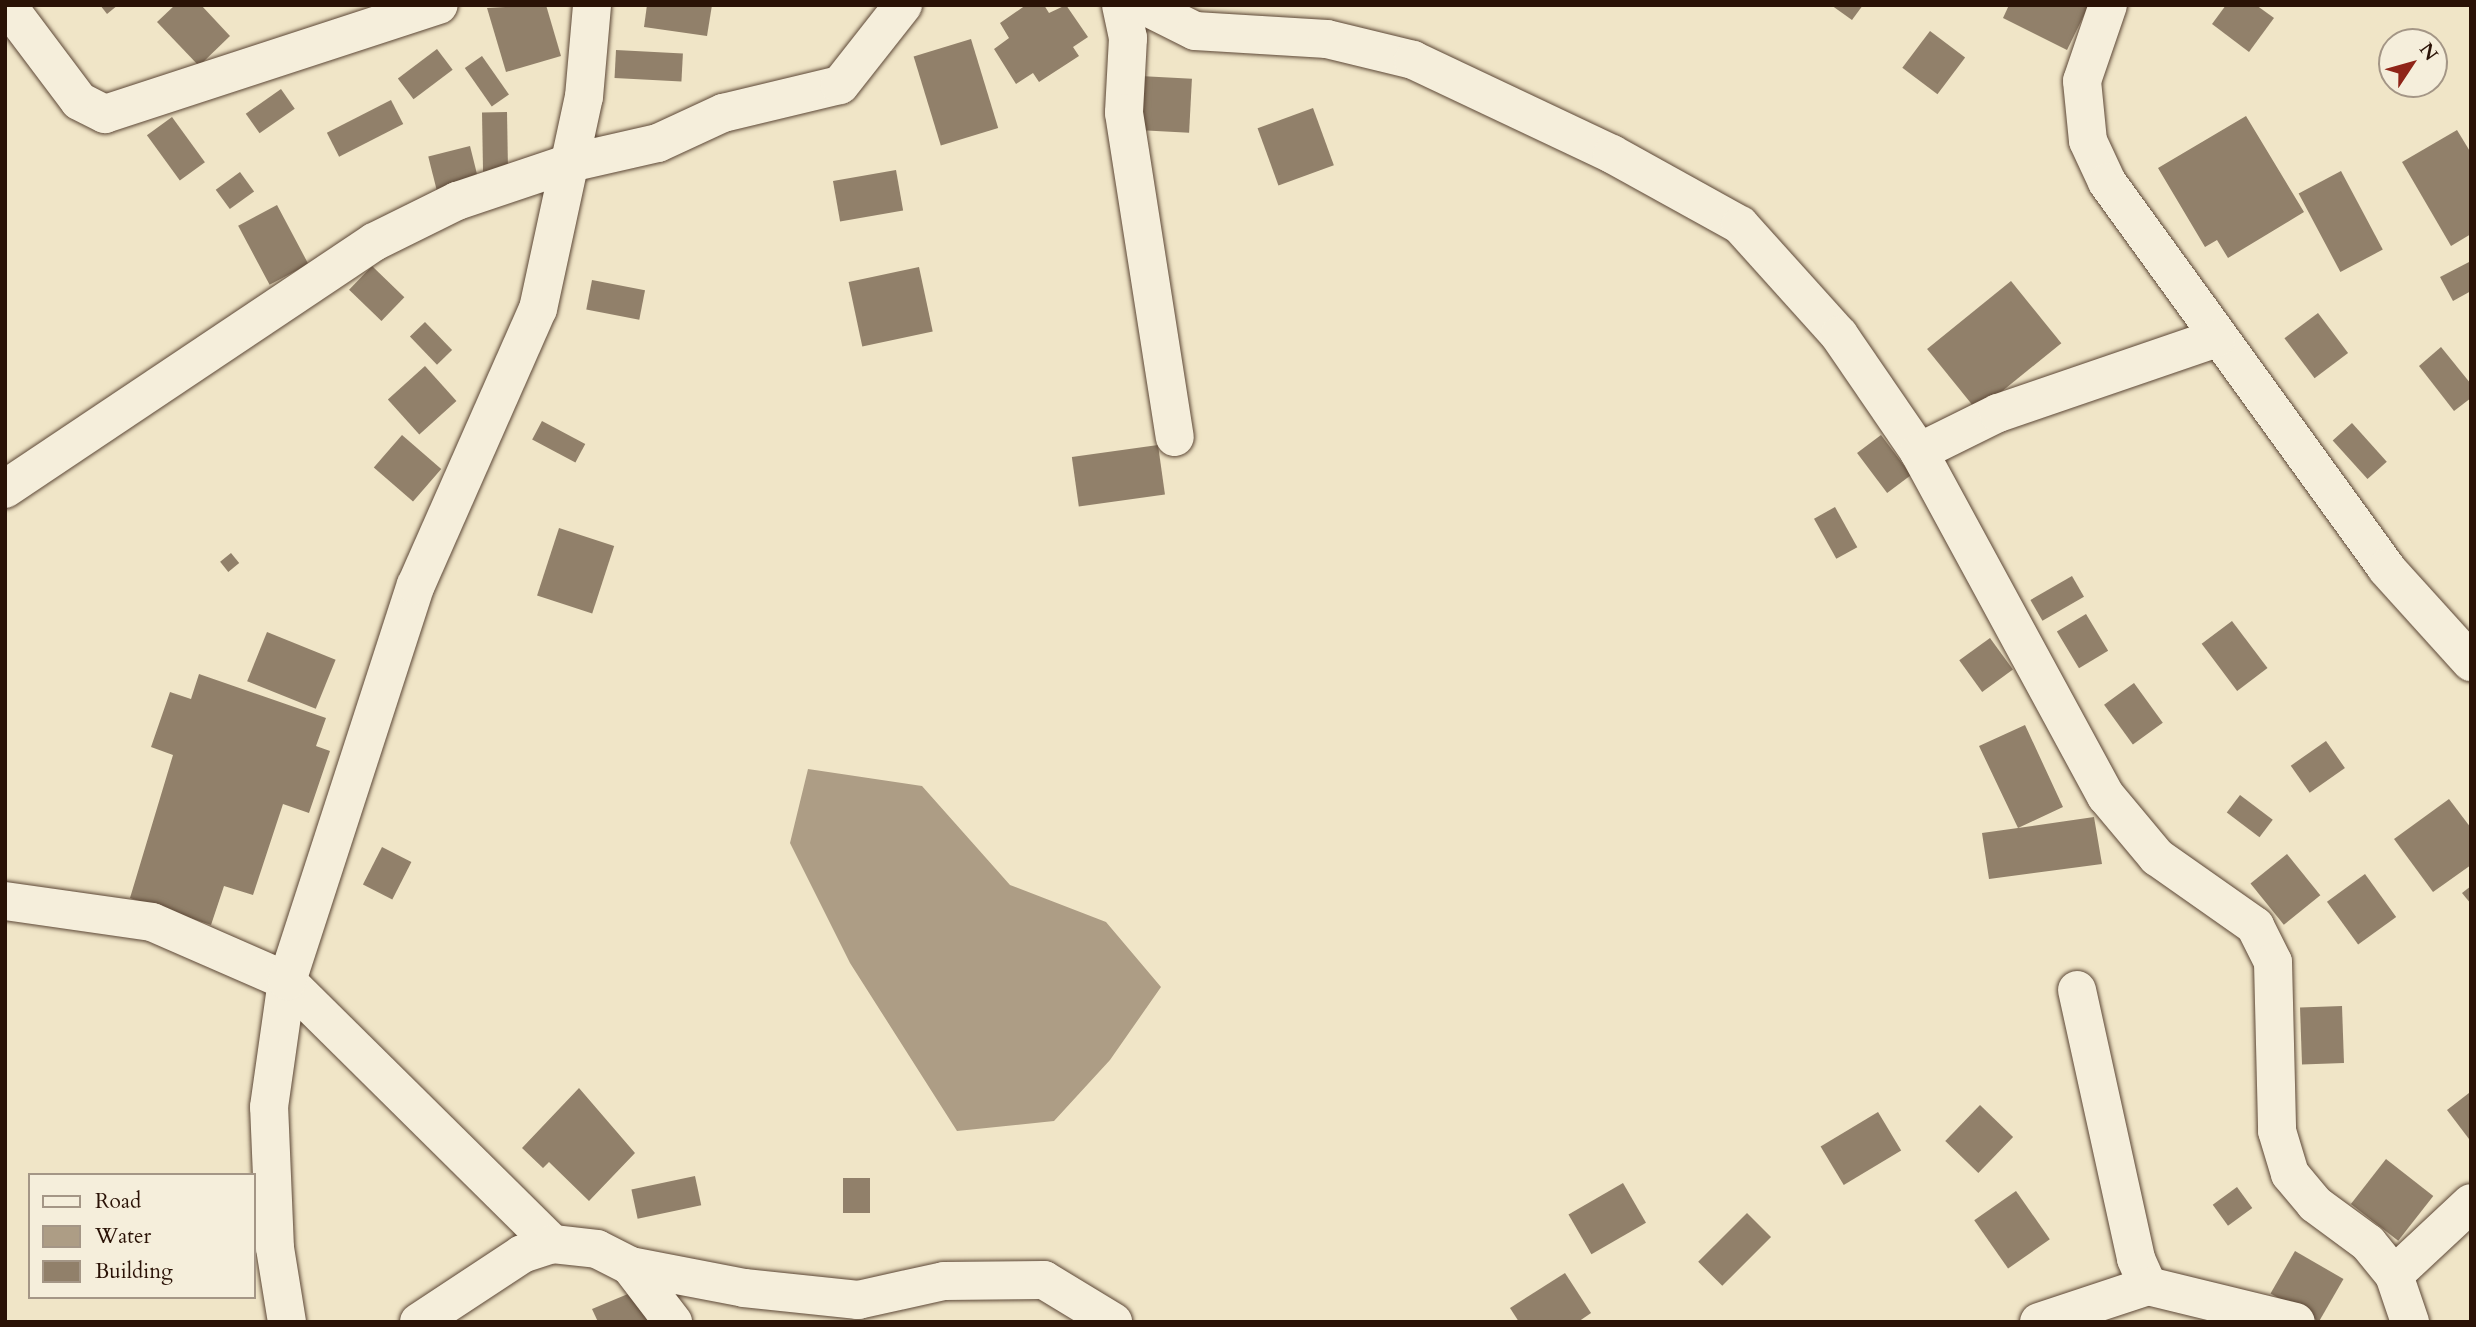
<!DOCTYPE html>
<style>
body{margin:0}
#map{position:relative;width:2476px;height:1327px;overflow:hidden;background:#f0e5c7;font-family:Cardo,serif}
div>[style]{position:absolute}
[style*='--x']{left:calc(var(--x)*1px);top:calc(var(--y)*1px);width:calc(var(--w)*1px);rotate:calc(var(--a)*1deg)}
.water>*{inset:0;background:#ad9d85}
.building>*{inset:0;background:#91806a;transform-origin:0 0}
.roads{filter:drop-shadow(0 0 2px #5c4736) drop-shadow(0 0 2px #5c4736)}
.minor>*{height:38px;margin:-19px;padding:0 19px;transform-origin:19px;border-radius:19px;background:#f5eedb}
span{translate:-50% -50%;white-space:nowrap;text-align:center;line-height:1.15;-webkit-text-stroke:5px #f5eedb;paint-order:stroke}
.frame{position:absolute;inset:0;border:7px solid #2a1206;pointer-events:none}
.legend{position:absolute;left:28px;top:1173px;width:228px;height:126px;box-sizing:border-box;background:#f5eedb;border:2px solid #a49686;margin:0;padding:9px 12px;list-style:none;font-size:21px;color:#2a1206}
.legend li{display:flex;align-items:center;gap:14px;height:35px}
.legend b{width:35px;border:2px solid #a49686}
.north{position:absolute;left:2378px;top:28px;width:70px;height:70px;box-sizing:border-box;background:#f5eedb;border:2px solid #a49686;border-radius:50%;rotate:54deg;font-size:19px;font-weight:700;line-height:28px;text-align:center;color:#2a1206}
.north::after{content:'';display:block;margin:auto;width:24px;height:32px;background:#8f2418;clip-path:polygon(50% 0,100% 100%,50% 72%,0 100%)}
</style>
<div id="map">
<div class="water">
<i style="clip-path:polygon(808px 769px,922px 786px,1010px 885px,1106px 922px,1161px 987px,1110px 1060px,1054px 1121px,957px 1131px,850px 963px,790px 843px)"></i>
</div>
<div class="building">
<i style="clip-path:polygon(100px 5px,118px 5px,107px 14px)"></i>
<i style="clip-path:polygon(175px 5px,201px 5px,230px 36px,199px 66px,157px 22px)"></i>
<i style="clip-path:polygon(546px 5px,561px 56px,506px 72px,487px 8px)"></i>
<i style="clip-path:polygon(647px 5px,712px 5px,707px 36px,644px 27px)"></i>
<i style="clip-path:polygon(1026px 5px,1044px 5px,1049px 13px,1066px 5px,1088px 37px,1073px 47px,1079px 56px,1039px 82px,1033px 73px,1016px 84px,994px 49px,1009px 38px,1000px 23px)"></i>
<i style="clip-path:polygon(1831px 5px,1863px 5px,1852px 20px)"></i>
<i style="clip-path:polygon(2009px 5px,2089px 5px,2067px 50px,2003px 18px)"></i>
<i style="clip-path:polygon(2226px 5px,2256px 5px,2274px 18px,2249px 52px,2212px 24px)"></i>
<i style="left:1930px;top:31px;width:44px;height:46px;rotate:37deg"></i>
<i style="left:971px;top:39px;width:93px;height:60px;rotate:73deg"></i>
<i style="left:437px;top:49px;width:26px;height:49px;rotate:53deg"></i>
<i style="left:616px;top:50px;width:67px;height:28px;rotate:3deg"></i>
<i style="left:482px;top:56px;width:47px;height:21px;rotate:55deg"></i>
<i style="left:1140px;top:76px;width:52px;height:54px;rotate:3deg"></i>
<i style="left:281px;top:89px;width:24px;height:43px;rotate:55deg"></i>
<i style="left:391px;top:100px;width:27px;height:72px;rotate:63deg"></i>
<i style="left:1313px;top:108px;width:61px;height:59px;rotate:70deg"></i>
<i style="left:507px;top:112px;width:59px;height:25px;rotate:89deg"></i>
<i style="clip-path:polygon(2246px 116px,2304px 212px,2228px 258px,2217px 240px,2205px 247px,2158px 168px)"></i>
<i style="left:172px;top:117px;width:56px;height:31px;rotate:54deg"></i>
<i style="clip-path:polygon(2457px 130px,2471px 153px,2471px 234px,2451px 246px,2402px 162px)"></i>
<i style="left:470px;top:146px;width:36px;height:43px;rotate:76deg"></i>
<i style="left:896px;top:170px;width:41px;height:64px;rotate:80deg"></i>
<i style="left:2341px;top:171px;width:89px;height:48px;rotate:62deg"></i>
<i style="left:240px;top:172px;width:24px;height:30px;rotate:54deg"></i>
<i style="left:277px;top:205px;width:67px;height:44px;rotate:62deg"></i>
<i style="clip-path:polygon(2471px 261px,2471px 291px,2453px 301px,2440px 277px)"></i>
<i style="left:372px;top:266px;width:45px;height:33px;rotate:44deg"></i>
<i style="left:919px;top:267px;width:66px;height:72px;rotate:78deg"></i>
<i style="left:592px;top:280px;width:54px;height:30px;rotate:11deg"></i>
<i style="left:2011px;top:281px;width:80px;height:108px;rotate:51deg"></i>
<i style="left:2318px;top:313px;width:50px;height:42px;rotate:53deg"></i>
<i style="left:425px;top:322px;width:39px;height:21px;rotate:46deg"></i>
<i style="clip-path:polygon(2441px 347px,2471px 384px,2471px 398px,2454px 411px,2419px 366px)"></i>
<i style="left:425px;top:366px;width:47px;height:50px;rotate:48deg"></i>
<i style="left:542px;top:421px;width:49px;height:21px;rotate:28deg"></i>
<i style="left:2352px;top:423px;width:52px;height:26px;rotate:48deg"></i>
<i style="left:402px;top:435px;width:52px;height:43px;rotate:41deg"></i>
<i style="left:1881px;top:435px;width:50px;height:30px;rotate:53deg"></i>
<i style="left:1158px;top:445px;width:50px;height:87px;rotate:82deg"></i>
<i style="left:1835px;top:507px;width:46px;height:24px;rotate:61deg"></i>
<i style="left:559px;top:528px;width:58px;height:71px;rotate:18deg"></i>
<i style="left:231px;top:553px;width:13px;height:14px;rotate:51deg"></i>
<i style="left:2072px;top:576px;width:24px;height:48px;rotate:60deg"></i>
<i style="left:2086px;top:614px;width:43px;height:34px;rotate:59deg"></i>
<i style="left:2232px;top:621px;width:59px;height:38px;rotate:53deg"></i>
<i style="left:267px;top:632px;width:74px;height:53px;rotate:22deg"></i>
<i style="left:1990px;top:638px;width:39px;height:38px;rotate:54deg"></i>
<i style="clip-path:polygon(199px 674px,326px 718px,316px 746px,330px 751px,309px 813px,283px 804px,253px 895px,224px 886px,211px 925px,130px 898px,173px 755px,151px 747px,170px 692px,191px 699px)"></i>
<i style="left:2134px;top:683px;width:49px;height:37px;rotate:54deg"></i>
<i style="clip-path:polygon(2025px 725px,2063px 807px,2018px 828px,2094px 817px,2102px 864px,1989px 879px,1982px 833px,2018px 828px,1979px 746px)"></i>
<i style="left:2326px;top:741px;width:33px;height:43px;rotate:55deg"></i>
<i style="left:2240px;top:795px;width:41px;height:22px;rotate:37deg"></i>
<i style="clip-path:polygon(2449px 799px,2471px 828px,2471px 865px,2433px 892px,2394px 839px)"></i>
<i style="left:382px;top:847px;width:33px;height:42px;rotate:27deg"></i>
<i style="left:2287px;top:854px;width:53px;height:47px;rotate:51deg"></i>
<i style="left:2365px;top:874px;width:53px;height:47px;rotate:54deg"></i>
<i style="clip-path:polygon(2471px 886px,2471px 904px,2462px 893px)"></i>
<i style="left:2342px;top:1006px;width:57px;height:42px;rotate:88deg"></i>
<i style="clip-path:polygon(579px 1088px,635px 1153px,589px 1201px,549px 1162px,543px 1168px,522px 1148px)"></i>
<i style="clip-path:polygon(2469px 1093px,2471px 1138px,2469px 1139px,2447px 1110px)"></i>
<i style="left:1980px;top:1105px;width:46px;height:50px;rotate:44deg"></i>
<i style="left:1878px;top:1112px;width:45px;height:67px;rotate:59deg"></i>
<i style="left:2386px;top:1159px;width:60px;height:57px;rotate:38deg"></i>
<i style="left:695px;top:1176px;width:30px;height:65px;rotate:78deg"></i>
<i style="left:843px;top:1178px;width:27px;height:35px"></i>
<i style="left:1623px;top:1183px;width:46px;height:63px;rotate:60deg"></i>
<i style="left:2237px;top:1187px;width:26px;height:30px;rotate:54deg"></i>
<i style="left:2016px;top:1191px;width:59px;height:51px;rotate:55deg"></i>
<i style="left:1747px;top:1213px;width:34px;height:69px;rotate:45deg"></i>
<i style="left:2295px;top:1251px;width:56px;height:49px;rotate:30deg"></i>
<i style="clip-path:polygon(1565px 1273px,1591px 1313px,1578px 1322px,1519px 1322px,1510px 1308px)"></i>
<i style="clip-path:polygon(635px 1291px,648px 1322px,598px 1322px,592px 1309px)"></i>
</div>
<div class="roads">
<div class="minor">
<i style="--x:1121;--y:5;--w:34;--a:78"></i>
<i style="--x:1128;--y:38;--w:75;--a:93.1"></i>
<i style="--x:1124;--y:113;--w:328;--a:81.1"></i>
<i style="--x:1143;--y:5;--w:58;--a:26.6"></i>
<i style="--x:1195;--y:31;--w:132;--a:3.5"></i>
<i style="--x:1327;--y:39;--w:89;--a:13.7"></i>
<i style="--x:1413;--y:60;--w:220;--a:25.3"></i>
<i style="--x:1612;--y:154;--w:146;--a:29"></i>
<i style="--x:1740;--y:225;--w:148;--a:48"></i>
<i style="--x:1839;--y:335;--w:142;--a:55.6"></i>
<i style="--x:1919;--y:452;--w:392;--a:61.5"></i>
<i style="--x:2106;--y:796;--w:80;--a:50.1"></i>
<i style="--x:2157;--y:857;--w:120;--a:35.1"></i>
<i style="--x:2255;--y:926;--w:40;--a:63.4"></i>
<i style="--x:2273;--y:962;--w:169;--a:88.6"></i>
<i style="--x:2277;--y:1131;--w:45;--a:73.2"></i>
<i style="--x:2290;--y:1174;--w:39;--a:50"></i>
<i style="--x:2315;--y:1204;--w:66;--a:36.3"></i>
<i style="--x:2368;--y:1243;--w:41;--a:50.9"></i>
<i style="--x:2394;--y:1275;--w:50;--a:71.2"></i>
<i style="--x:2108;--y:5;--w:80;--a:108.9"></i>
<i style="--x:2082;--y:81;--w:60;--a:84.3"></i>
<i style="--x:2088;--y:141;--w:45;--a:65.1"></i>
<i style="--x:2107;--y:182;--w:476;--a:54.1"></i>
<i style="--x:2386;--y:568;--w:127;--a:47.9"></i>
<i style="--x:13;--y:13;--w:110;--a:53.1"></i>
<i style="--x:79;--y:101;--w:29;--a:27"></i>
<i style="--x:105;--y:114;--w:351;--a:-18.1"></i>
<i style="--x:1919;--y:452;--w:88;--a:-26.3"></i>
<i style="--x:1998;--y:413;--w:231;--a:-18.9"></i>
<i style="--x:5;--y:489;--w:444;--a:-33.8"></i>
<i style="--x:374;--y:242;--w:93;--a:-26.3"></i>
<i style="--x:457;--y:201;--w:119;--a:-18.6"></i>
<i style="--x:570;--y:163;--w:90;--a:-12.8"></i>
<i style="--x:658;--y:143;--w:72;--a:-24.8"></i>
<i style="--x:723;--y:113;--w:120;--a:-13.5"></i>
<i style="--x:840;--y:85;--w:102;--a:-51.8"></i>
<i style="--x:5;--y:901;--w:148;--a:8.1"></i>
<i style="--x:152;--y:922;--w:147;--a:23.6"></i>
<i style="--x:287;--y:981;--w:374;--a:44.7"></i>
<i style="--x:2077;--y:990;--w:275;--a:77.6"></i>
<i style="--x:2136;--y:1259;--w:30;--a:66"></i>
<i style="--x:2148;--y:1286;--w:152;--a:13.7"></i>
<i style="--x:630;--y:1266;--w:71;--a:52.5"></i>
<i style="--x:2394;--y:1275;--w:105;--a:-43.1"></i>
<i style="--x:287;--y:1322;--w:75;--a:-99.2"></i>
<i style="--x:275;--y:1248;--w:141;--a:-92.4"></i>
<i style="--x:269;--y:1107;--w:127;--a:-81.9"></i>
<i style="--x:287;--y:981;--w:416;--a:-72"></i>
<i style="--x:416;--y:585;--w:302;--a:-66.2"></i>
<i style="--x:538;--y:309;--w:217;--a:-77.8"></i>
<i style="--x:584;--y:97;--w:92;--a:-85"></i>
<i style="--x:419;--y:1322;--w:123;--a:-33.4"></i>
<i style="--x:522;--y:1254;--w:33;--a:-18"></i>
<i style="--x:553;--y:1244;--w:44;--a:6.5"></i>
<i style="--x:597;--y:1249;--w:37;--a:27"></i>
<i style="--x:630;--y:1266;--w:116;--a:10.9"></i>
<i style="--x:744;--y:1288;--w:115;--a:6"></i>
<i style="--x:858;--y:1300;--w:88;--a:-12.5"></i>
<i style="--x:944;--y:1281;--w:100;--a:-0.6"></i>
<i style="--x:1044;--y:1280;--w:81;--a:31.3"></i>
<i style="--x:2039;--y:1322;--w:115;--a:-18.3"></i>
</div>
</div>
<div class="frame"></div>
<ul class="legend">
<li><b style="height:9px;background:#f5eedb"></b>Road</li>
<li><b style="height:19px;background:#ad9d85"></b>Water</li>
<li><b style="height:19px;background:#91806a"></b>Building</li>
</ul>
<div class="north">N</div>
</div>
